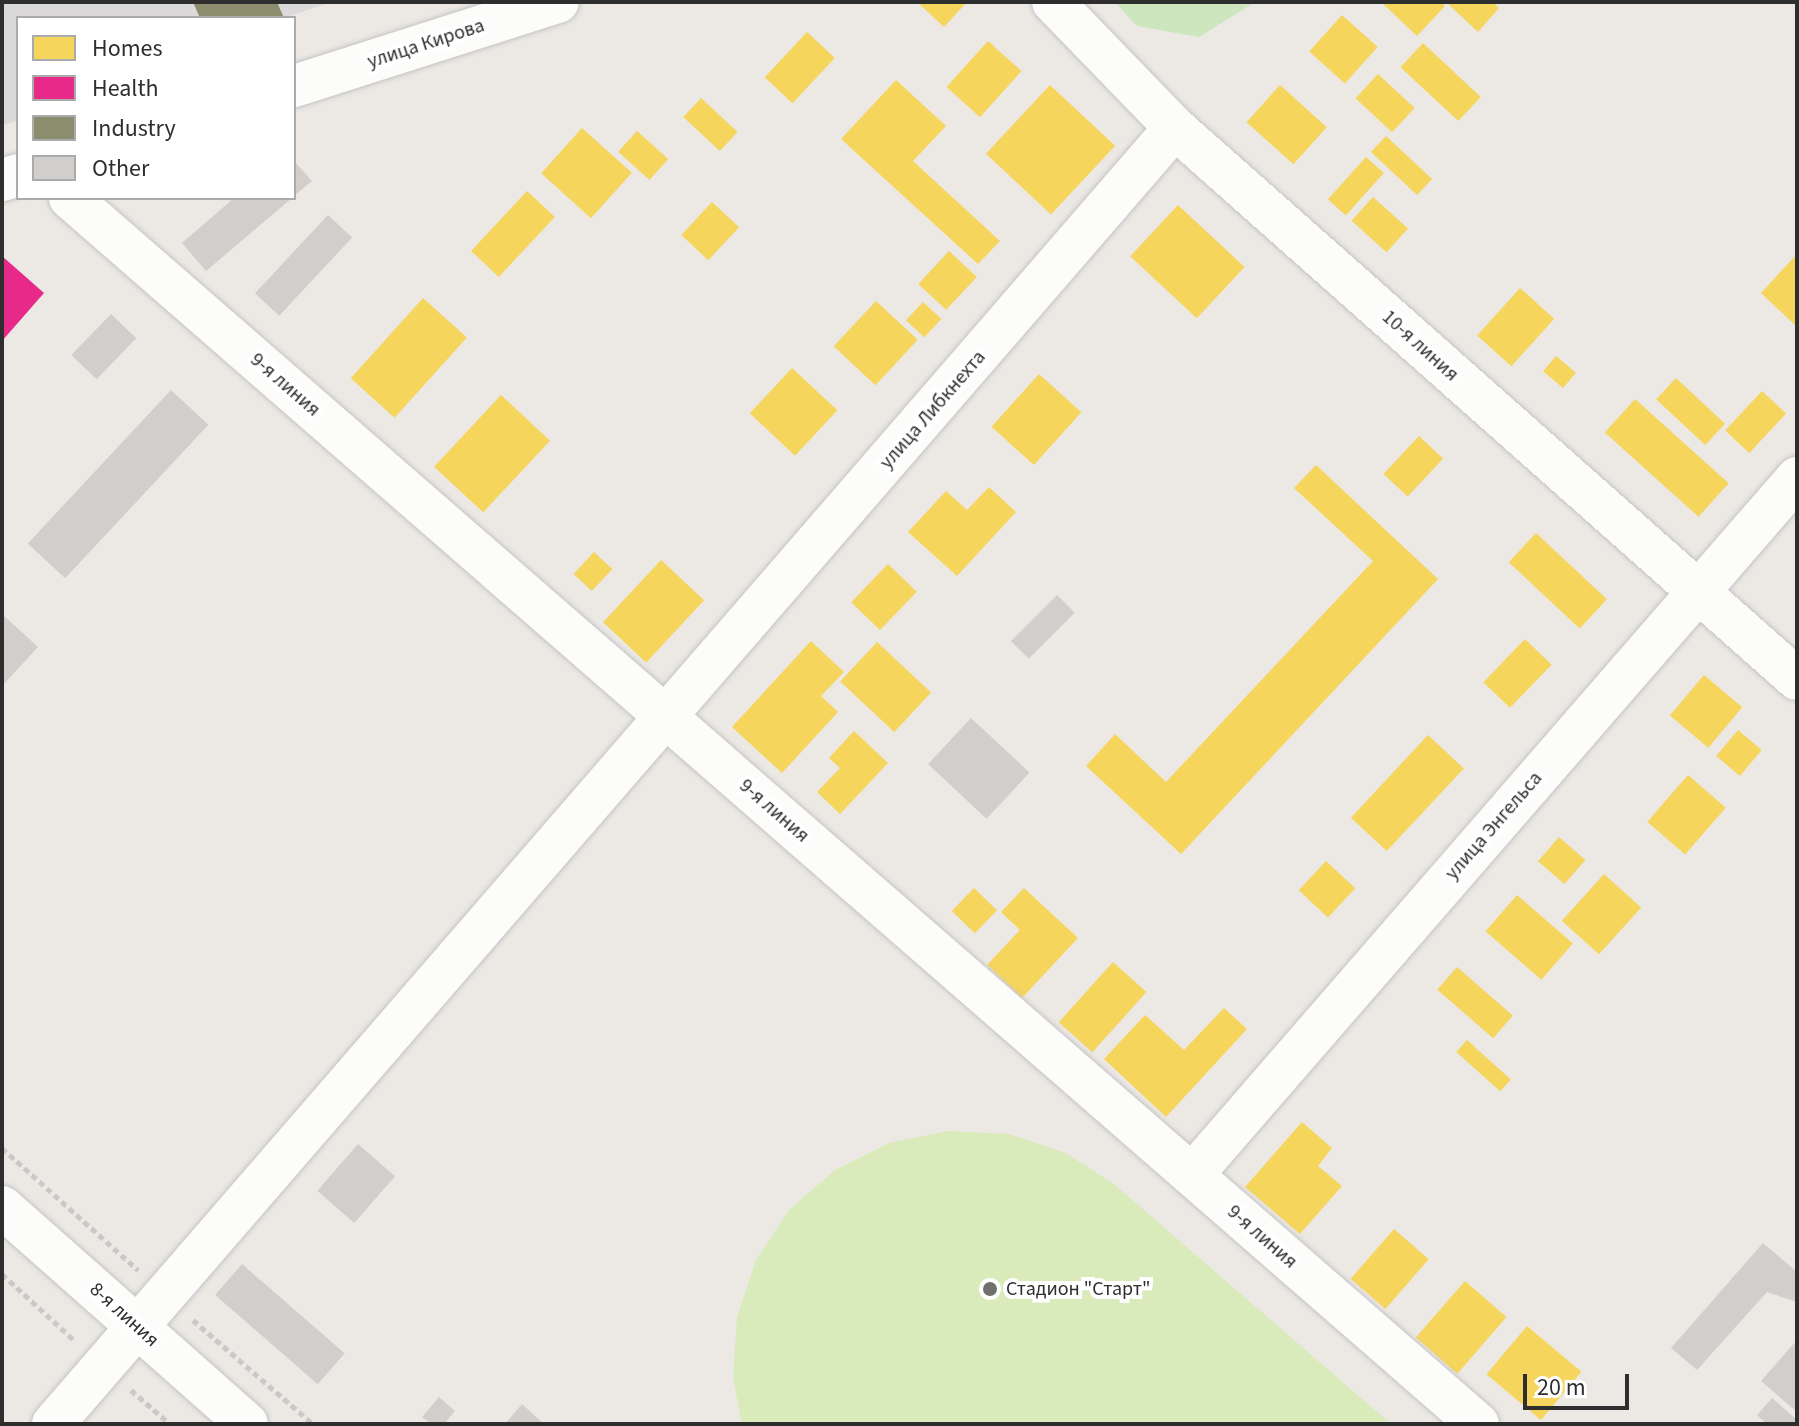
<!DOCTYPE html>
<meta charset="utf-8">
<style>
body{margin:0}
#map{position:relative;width:1799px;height:1426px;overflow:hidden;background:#ece8e4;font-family:"Source Sans 3",sans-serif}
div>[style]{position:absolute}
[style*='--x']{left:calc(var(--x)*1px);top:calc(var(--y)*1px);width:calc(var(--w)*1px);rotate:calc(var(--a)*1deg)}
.industrial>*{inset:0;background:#dcd9db}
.green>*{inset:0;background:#cee6be}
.pitch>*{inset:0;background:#d9eabb}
.homes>*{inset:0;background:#f6d55c;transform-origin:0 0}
.health>*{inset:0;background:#e7298a}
.industry>*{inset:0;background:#8c8c6e}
.building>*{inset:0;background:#d1cecb;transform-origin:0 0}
.path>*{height:5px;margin-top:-2.5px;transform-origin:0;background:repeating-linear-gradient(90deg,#c9c9c8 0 6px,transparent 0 10px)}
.roads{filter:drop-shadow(0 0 2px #c5c4c5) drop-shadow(0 0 2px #c5c4c5)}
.minor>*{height:42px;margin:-21px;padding:0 21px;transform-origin:21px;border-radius:21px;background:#fcfcfb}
.dots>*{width:22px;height:22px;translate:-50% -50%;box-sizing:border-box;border:4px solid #fff;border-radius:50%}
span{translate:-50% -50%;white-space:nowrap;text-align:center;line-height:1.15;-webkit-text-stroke:8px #fff;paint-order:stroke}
.street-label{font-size:20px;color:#2e2e2e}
.poi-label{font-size:20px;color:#2e2e2e}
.left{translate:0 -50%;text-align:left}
.frame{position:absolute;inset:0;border:4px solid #2e2e2e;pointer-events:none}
.legend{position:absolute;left:16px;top:16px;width:280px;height:184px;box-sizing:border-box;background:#fff;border:2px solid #ababab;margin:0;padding:10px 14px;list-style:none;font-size:24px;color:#2e2e2e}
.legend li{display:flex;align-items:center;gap:16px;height:40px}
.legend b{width:40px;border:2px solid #ababab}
.scale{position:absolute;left:1523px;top:1374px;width:106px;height:36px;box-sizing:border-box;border:4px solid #2e2e2e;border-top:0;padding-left:10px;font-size:24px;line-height:28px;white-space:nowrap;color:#2e2e2e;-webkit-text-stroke:6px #fff;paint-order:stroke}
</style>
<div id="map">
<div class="industrial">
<i style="clip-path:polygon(2px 2px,331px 2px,284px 18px,18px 18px,18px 120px,2px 126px)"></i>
</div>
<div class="green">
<i style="clip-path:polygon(1115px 2px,1255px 2px,1199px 37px,1137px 26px)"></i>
</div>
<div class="pitch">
<i style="clip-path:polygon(948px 1131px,1009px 1134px,1066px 1153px,1115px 1185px,1391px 1424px,742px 1424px,733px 1378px,737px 1317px,756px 1260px,789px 1210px,835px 1170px,889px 1143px)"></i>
</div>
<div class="homes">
<i style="clip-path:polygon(917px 2px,967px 2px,944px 27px)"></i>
<i style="clip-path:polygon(1381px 2px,1441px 2px,1445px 6px,1417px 36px)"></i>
<i style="clip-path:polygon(1446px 2px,1493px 2px,1499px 8px,1478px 32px)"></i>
<i style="left:1342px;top:15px;width:48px;height:49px;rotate:42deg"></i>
<i style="left:807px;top:32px;width:38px;height:62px;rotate:43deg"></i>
<i style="left:988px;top:41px;width:45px;height:62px;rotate:42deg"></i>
<i style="left:1423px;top:43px;width:79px;height:33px;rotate:43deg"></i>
<i style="left:1378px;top:74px;width:50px;height:33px;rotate:43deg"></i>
<i style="clip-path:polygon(896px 80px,946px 126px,913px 161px,1000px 241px,978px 264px,841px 139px)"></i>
<i style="left:1050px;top:85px;width:89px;height:94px;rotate:43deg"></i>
<i style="left:1280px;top:85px;width:63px;height:50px;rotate:42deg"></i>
<i style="left:701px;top:98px;width:50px;height:26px;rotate:43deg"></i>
<i style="left:582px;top:128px;width:67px;height:61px;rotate:42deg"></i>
<i style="left:637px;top:131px;width:42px;height:28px;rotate:42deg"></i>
<i style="left:1386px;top:136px;width:63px;height:22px;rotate:43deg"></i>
<i style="left:1366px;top:157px;width:24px;height:57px;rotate:42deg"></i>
<i style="left:527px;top:191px;width:38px;height:82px;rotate:43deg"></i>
<i style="left:1373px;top:197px;width:47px;height:32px;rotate:42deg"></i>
<i style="left:712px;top:202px;width:37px;height:45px;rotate:43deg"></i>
<i style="left:1178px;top:205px;width:91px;height:70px;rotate:43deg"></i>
<i style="left:949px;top:251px;width:38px;height:45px;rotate:43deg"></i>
<i style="clip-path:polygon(1797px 254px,1797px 327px,1761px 293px)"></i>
<i style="left:1520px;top:288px;width:46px;height:64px;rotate:42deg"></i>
<i style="left:423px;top:298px;width:59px;height:108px;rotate:42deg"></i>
<i style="left:876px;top:301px;width:57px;height:62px;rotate:43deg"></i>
<i style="left:923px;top:302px;width:25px;height:25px;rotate:43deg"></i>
<i style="left:1556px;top:356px;width:26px;height:20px;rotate:40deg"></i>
<i style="left:792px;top:368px;width:62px;height:62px;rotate:43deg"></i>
<i style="left:1039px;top:374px;width:57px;height:71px;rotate:42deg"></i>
<i style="left:1676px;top:378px;width:67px;height:29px;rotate:43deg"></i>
<i style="left:1762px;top:391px;width:33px;height:54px;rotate:43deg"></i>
<i style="left:501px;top:395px;width:67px;height:98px;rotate:43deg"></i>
<i style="left:1635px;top:399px;width:126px;height:45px;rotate:42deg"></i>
<i style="left:1419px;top:436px;width:33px;height:52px;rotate:43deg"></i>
<i style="clip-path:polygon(1316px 465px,1438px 579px,1181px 854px,1086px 766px,1115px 734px,1166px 782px,1373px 561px,1294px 488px)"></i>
<i style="clip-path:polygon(989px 487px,1016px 512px,957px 576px,908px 532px,946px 491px,967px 510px)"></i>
<i style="left:1536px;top:533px;width:97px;height:40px;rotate:43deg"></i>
<i style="left:594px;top:552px;width:25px;height:30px;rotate:43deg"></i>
<i style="left:661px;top:560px;width:59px;height:85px;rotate:43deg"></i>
<i style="left:888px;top:564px;width:40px;height:53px;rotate:44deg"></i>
<i style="left:1525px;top:639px;width:37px;height:60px;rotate:44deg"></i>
<i style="clip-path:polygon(811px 641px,844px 672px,821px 696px,838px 712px,782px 773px,732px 727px)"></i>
<i style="left:877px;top:642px;width:74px;height:54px;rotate:43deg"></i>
<i style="left:1704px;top:675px;width:50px;height:53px;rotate:40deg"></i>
<i style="left:1738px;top:730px;width:31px;height:34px;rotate:40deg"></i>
<i style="clip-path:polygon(854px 731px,888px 763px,840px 814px,817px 792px,840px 768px,829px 758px)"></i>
<i style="left:1428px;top:735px;width:49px;height:113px;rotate:43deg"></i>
<i style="left:1688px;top:775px;width:50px;height:62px;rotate:41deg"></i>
<i style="left:1559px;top:837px;width:35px;height:32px;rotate:41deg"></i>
<i style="left:1326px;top:861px;width:40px;height:40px;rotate:43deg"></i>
<i style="left:1604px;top:874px;width:50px;height:63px;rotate:42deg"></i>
<i style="left:974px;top:888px;width:32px;height:32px;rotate:44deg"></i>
<i style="clip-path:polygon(1024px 888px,1078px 938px,1022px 998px,987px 965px,1020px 930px,1001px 912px)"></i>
<i style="left:1517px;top:895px;width:74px;height:48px;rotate:41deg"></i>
<i style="left:1113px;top:962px;width:45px;height:81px;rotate:42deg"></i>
<i style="left:1457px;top:967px;width:74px;height:30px;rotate:41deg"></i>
<i style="clip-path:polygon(1224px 1008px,1247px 1029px,1166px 1117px,1104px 1059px,1145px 1015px,1184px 1050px)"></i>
<i style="left:1467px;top:1040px;width:59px;height:16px;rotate:42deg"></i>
<i style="clip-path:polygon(1302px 1122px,1332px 1148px,1318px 1166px,1342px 1186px,1300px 1234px,1245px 1187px)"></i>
<i style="left:1394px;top:1229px;width:46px;height:66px;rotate:41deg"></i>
<i style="left:1465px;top:1281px;width:55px;height:75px;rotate:41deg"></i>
<i style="left:1527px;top:1326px;width:71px;height:63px;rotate:40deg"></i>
</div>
<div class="health">
<i style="clip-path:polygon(2px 256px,44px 293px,2px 341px)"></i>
</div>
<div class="industry">
<i style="clip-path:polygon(193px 2px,277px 2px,284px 18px,200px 18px)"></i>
</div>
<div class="building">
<i style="clip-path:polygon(294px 161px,312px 181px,294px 196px)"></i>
<i style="clip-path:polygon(234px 198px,292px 198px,206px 271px,182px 243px)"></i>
<i style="left:328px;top:215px;width:33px;height:107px;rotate:43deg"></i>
<i style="left:111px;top:314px;width:35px;height:57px;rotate:44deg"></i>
<i style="left:171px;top:390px;width:51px;height:210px;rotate:43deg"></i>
<i style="left:1057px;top:595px;width:25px;height:65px;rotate:45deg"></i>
<i style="clip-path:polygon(2px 614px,38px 647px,2px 686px)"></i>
<i style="left:971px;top:718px;width:80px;height:63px;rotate:43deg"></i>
<i style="left:358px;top:1144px;width:49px;height:62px;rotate:41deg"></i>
<i style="clip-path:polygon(1763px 1243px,1797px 1272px,1797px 1302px,1767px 1292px,1697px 1370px,1671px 1348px)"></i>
<i style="left:242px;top:1264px;width:136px;height:41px;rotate:41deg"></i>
<i style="clip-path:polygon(1797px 1340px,1797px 1412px,1761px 1381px)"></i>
<i style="clip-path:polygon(439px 1397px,455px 1411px,444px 1424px,431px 1424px,422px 1417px)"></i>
<i style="clip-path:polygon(1772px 1398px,1797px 1420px,1795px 1424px,1767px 1424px,1757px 1415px)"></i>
<i style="clip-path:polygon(522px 1404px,544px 1424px,505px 1424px)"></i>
</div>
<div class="path">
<i style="--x:2;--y:1148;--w:183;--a:41.9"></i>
<i style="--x:2;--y:1274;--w:99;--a:42.5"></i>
<i style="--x:193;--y:1320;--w:159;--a:40.9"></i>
<i style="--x:131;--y:1390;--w:52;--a:41.1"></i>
</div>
<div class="roads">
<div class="minor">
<i style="--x:1053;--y:2;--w:175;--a:45.9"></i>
<i style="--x:1175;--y:128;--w:831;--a:41.54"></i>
<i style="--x:294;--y:86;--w:277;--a:-17.7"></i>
<i style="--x:2;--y:180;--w:17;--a:-17"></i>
<i style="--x:70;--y:198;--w:1867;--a:41.05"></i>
<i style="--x:1192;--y:1175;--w:923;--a:-49.04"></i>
<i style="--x:2;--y:1207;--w:327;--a:41.5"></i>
<i style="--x:53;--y:1424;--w:1714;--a:-49.12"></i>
</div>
</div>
<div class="dots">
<i style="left:990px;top:1289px;background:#706f6e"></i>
</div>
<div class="street-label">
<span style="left:426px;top:44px;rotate:-18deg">улица Кирова</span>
<span style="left:1420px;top:346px;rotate:42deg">10-я линия</span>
<span style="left:285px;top:385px;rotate:41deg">9-я линия</span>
<span style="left:933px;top:410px;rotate:-49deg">улица Либкнехта</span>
<span style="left:774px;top:811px;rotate:41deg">9-я линия</span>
<span style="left:1494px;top:826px;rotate:-49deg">улица Энгельса</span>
<span style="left:1262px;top:1237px;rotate:41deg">9-я линия</span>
<span style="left:124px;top:1315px;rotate:42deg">8-я линия</span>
</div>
<div class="poi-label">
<span class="left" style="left:1006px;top:1289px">Стадион "Старт"</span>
</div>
<div class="frame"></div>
<ul class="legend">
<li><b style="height:22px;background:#f6d55c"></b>Homes</li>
<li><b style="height:22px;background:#e7298a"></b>Health</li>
<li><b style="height:22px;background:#8c8c6e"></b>Industry</li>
<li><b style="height:22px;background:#d1cecb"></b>Other</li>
</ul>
<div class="scale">20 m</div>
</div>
